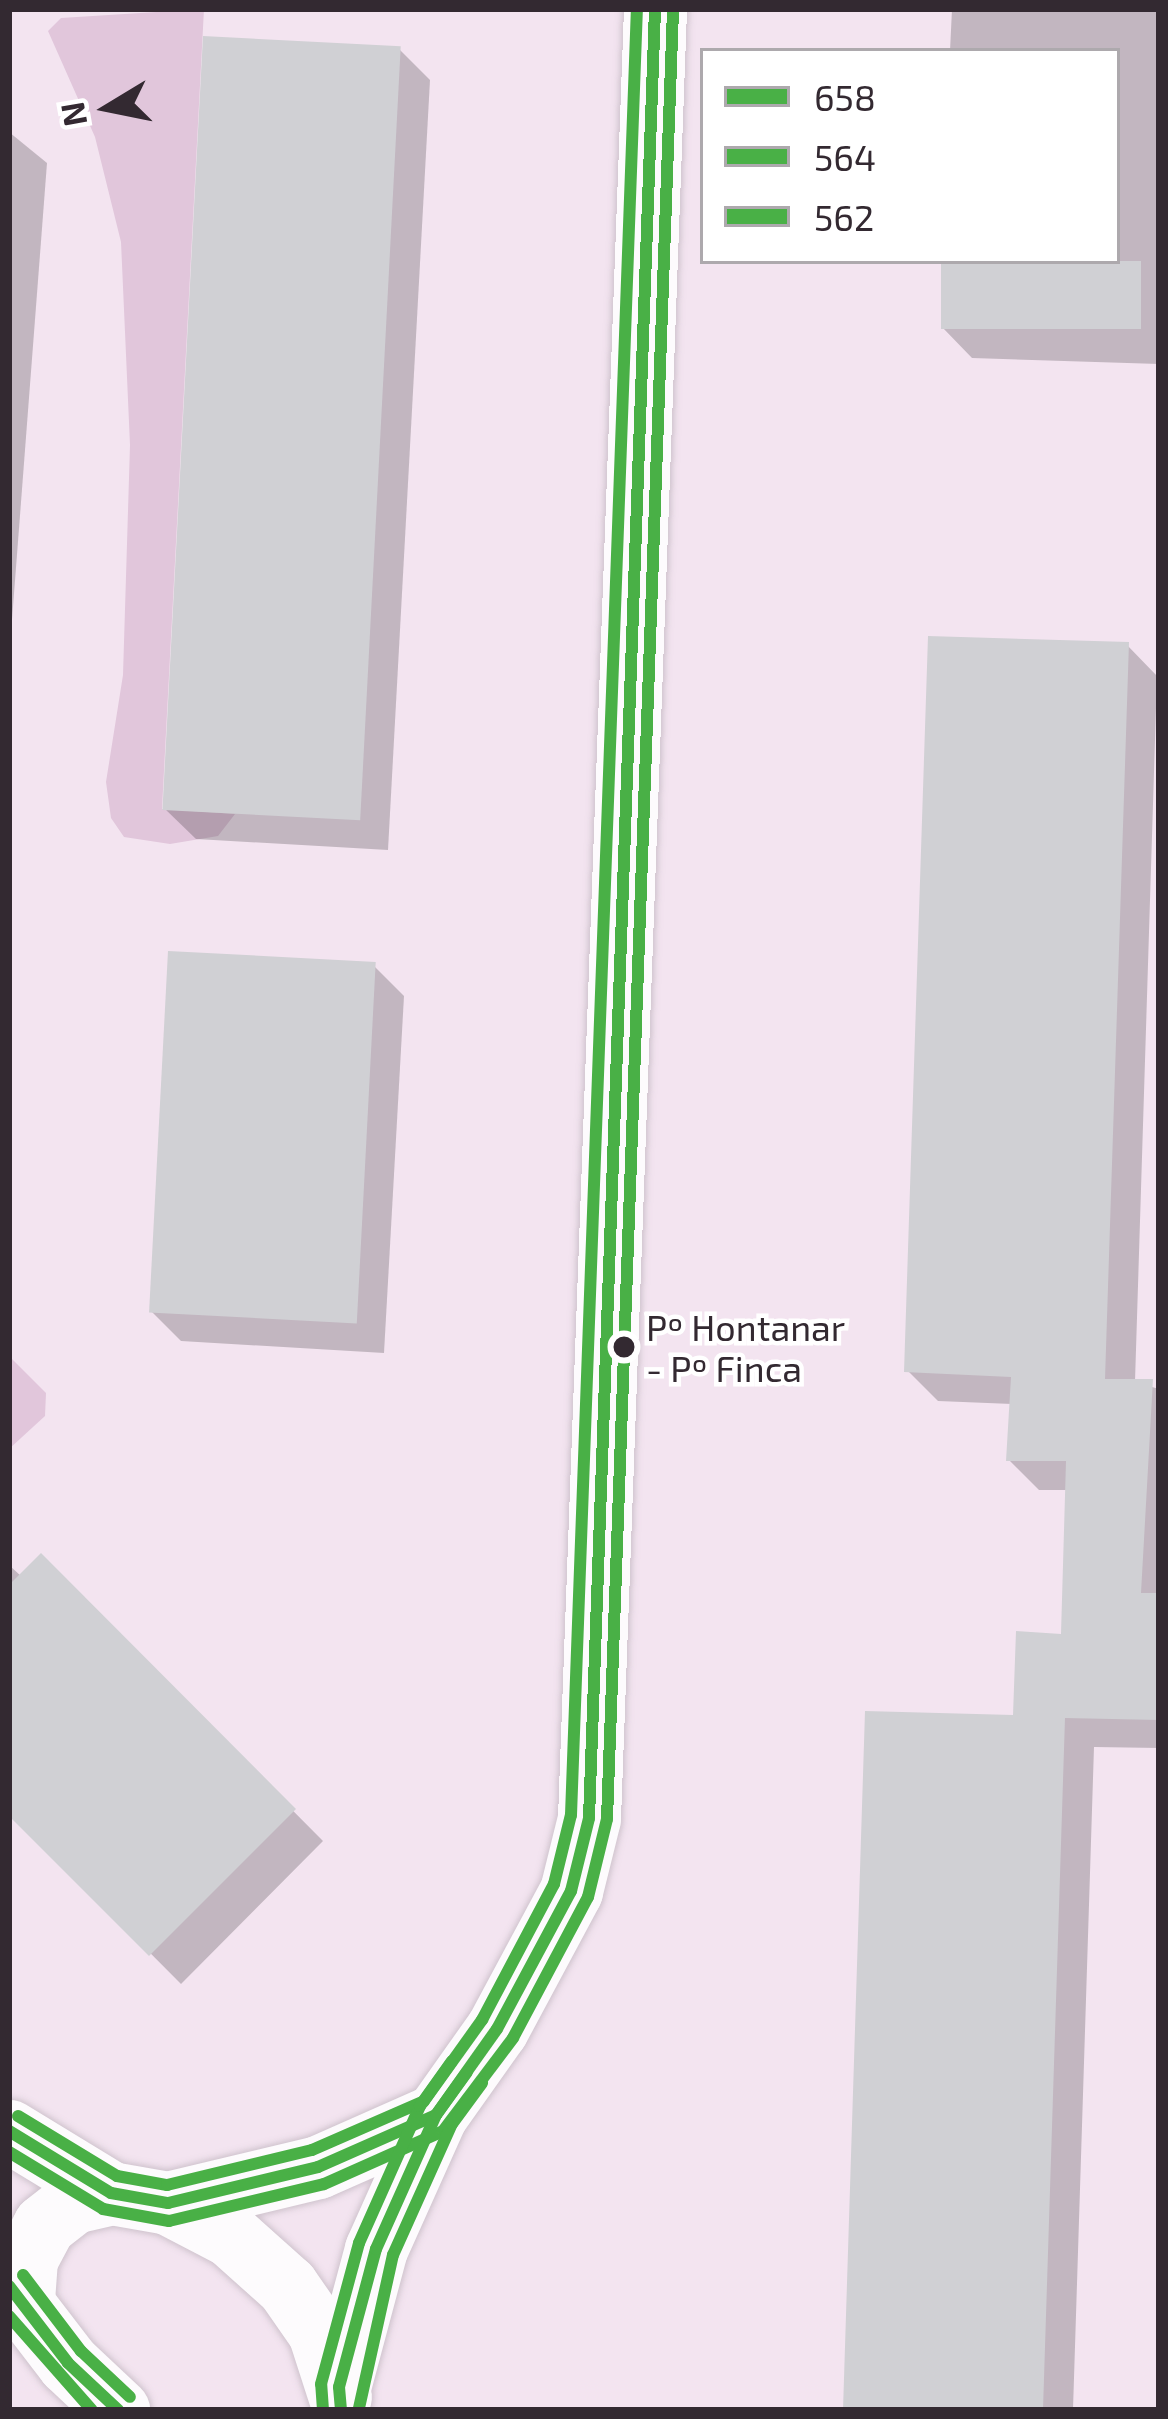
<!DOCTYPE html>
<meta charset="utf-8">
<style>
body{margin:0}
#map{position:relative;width:1168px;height:2419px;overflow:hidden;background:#f3e4f0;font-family:"Exo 2",sans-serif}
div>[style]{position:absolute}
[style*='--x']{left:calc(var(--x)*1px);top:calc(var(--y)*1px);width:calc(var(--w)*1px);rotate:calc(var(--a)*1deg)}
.green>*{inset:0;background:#e1c6db}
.shadow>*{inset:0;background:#0003}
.building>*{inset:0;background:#d0d0d4;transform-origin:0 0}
.roads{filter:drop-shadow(0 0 3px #cfc3cd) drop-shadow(0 0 3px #cfc3cd)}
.minor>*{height:63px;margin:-31.5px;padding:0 31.5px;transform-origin:31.5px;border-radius:31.5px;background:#fdfbfd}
.bus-1>*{height:12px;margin:-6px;padding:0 6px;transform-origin:6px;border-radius:6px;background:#49b046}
.bus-2>*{height:12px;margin:-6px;padding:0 6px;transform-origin:6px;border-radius:6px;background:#49b046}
.bus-3>*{height:12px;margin:-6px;padding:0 6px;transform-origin:6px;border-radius:6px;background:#49b046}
.dots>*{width:33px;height:33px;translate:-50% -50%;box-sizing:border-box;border:6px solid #fff;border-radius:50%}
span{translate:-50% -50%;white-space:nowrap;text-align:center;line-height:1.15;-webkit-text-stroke:9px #fff;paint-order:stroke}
.bus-label{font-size:36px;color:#332931}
.left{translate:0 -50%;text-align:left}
.frame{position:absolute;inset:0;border:12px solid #332931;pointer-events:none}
.legend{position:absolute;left:700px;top:48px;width:420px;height:216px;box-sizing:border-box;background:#fff;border:3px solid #ada9ad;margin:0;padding:15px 21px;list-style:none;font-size:36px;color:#332931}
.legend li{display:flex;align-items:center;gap:24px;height:60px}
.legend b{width:60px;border:3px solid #ada9ad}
.north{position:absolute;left:48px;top:48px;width:120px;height:120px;-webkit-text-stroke:9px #fff;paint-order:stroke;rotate:260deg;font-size:33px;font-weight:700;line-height:48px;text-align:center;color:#332931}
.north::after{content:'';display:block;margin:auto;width:42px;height:54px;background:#332931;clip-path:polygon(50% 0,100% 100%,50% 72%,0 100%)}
</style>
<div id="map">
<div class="green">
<i style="clip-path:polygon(204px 9px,162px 809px,235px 814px,218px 836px,170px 844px,124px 837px,111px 818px,106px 782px,123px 675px,130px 445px,121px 242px,95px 137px,48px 31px,61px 18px)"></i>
<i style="clip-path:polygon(9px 1356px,46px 1393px,45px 1416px,9px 1449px)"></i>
</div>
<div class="shadow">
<i style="clip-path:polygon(952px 9px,1159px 9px,1159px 364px,972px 358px,942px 327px,944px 261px,1117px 261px,1117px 51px,950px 51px)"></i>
<i style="clip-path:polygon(400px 50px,430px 80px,388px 850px,196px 839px,165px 809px)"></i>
<i style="clip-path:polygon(9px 132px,47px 163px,9px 659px)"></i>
<i style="clip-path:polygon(1127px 645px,1157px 676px,1135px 1382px,1159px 1389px,1159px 1748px,1094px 1747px,1073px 2410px,846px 2410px,1016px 1718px,1064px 1637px,1068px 1490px,1039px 1490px,1009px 1460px,1012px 1404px,938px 1401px,908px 1371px)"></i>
<i style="clip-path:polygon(374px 966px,404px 996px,384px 1353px,181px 1341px,151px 1311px)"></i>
<i style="clip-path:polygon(41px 1557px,323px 1841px,181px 1984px,9px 1811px,9px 1565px,22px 1577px)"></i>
</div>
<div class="building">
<i style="left:203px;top:36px;width:198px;height:775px;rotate:3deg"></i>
<i style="left:941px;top:261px;width:200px;height:68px"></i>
<i style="clip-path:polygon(928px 636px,1129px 642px,1105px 1379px,1153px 1379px,1141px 1593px,1159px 1593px,1159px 1720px,1065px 1718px,1043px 2410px,843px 2410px,865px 1711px,1013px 1715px,1016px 1631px,1061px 1634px,1066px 1461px,1006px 1461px,1011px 1377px,904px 1372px)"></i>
<i style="left:168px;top:951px;width:208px;height:362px;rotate:3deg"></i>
<i style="clip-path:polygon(41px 1553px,296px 1809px,149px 1956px,9px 1816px,9px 1585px)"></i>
</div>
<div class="roads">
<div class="minor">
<i style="--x:9;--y:2131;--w:119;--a:31.3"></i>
<i style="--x:168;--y:2203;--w:154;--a:-13.5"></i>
<i style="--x:318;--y:2167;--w:129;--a:-23.8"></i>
<i style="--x:9;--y:2286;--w:97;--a:52.5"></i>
<i style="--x:68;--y:2363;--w:69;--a:43.2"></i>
<i style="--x:23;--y:2300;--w:41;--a:-85.8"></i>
<i style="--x:26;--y:2259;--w:38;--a:-62"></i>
<i style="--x:44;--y:2225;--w:37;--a:-38"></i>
<i style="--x:73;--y:2202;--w:39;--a:-13"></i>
<i style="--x:111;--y:2193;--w:58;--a:10"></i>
<i style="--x:168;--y:2203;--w:71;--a:27.6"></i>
<i style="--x:231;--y:2236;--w:75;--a:41.8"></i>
<i style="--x:287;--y:2286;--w:56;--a:55.2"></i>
<i style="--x:319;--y:2332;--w:68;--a:72.1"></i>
<i style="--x:339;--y:2387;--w:143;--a:-75"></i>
<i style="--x:376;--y:2249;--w:147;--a:-65.9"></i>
<i style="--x:436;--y:2115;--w:105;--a:-54.7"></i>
<i style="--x:497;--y:2029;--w:157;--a:-61.8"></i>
<i style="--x:571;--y:1891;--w:75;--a:-76.1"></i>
<i style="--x:589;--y:1818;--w:1810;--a:-87.91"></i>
</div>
</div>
<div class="bus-1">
<i style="--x:9;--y:2131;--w:119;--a:31.3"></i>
<i style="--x:111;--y:2193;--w:58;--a:10"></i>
<i style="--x:168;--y:2203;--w:154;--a:-13.5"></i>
<i style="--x:318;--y:2167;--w:129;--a:-23.8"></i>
<i style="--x:436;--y:2115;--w:105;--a:-54.7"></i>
<i style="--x:497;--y:2029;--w:157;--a:-61.8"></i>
<i style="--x:571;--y:1891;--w:75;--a:-76.1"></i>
<i style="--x:589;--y:1818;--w:1810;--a:-87.91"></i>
<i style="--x:9;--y:2286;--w:97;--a:52.5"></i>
<i style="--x:68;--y:2363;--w:69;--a:43.2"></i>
<i style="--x:341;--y:2410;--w:23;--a:-95"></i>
<i style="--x:339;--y:2387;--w:143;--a:-75"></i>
<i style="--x:376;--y:2249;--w:147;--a:-65.9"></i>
<i style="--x:436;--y:2115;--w:53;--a:-54.2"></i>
</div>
<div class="bus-2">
<i style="--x:9;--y:2152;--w:110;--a:31.2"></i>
<i style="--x:103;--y:2209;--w:67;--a:10.3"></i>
<i style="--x:169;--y:2221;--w:159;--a:-13.4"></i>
<i style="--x:324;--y:2184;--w:130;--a:-24"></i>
<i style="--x:443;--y:2131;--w:116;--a:-53"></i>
<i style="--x:513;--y:2038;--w:160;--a:-62"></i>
<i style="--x:588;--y:1897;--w:80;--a:-76.3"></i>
<i style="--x:607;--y:1819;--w:1810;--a:-87.91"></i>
<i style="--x:9;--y:2316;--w:125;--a:48.6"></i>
<i style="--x:359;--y:2408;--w:157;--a:-77.5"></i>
<i style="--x:393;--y:2255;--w:144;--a:-65.8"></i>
<i style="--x:452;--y:2124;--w:51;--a:-53.8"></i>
</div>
<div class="bus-3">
<i style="--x:18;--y:2116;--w:116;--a:31.2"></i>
<i style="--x:117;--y:2176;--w:51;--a:10.2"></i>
<i style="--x:167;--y:2185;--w:149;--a:-13.6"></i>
<i style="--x:312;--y:2150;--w:122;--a:-23.6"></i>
<i style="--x:424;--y:2101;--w:100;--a:-54.4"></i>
<i style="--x:482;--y:2020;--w:154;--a:-62.1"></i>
<i style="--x:554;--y:1884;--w:71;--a:-76.2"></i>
<i style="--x:571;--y:1815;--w:1807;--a:-87.91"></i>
<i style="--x:23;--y:2275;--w:96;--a:52.7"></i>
<i style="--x:81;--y:2351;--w:67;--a:43.2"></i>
<i style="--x:323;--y:2410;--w:26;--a:-94"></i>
<i style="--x:321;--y:2384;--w:146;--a:-74.9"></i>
<i style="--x:359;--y:2243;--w:150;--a:-66"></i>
<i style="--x:420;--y:2106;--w:55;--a:-54.6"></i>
</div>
<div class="dots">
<i style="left:624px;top:1347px;background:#332931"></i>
</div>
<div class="bus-label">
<span class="left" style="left:646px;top:1347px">Pº Hontanar<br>- Pº Finca</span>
</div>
<div class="frame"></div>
<ul class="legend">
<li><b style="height:15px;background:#49b046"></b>658</li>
<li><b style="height:15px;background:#49b046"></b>564</li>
<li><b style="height:15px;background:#49b046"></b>562</li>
</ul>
<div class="north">N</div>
</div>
